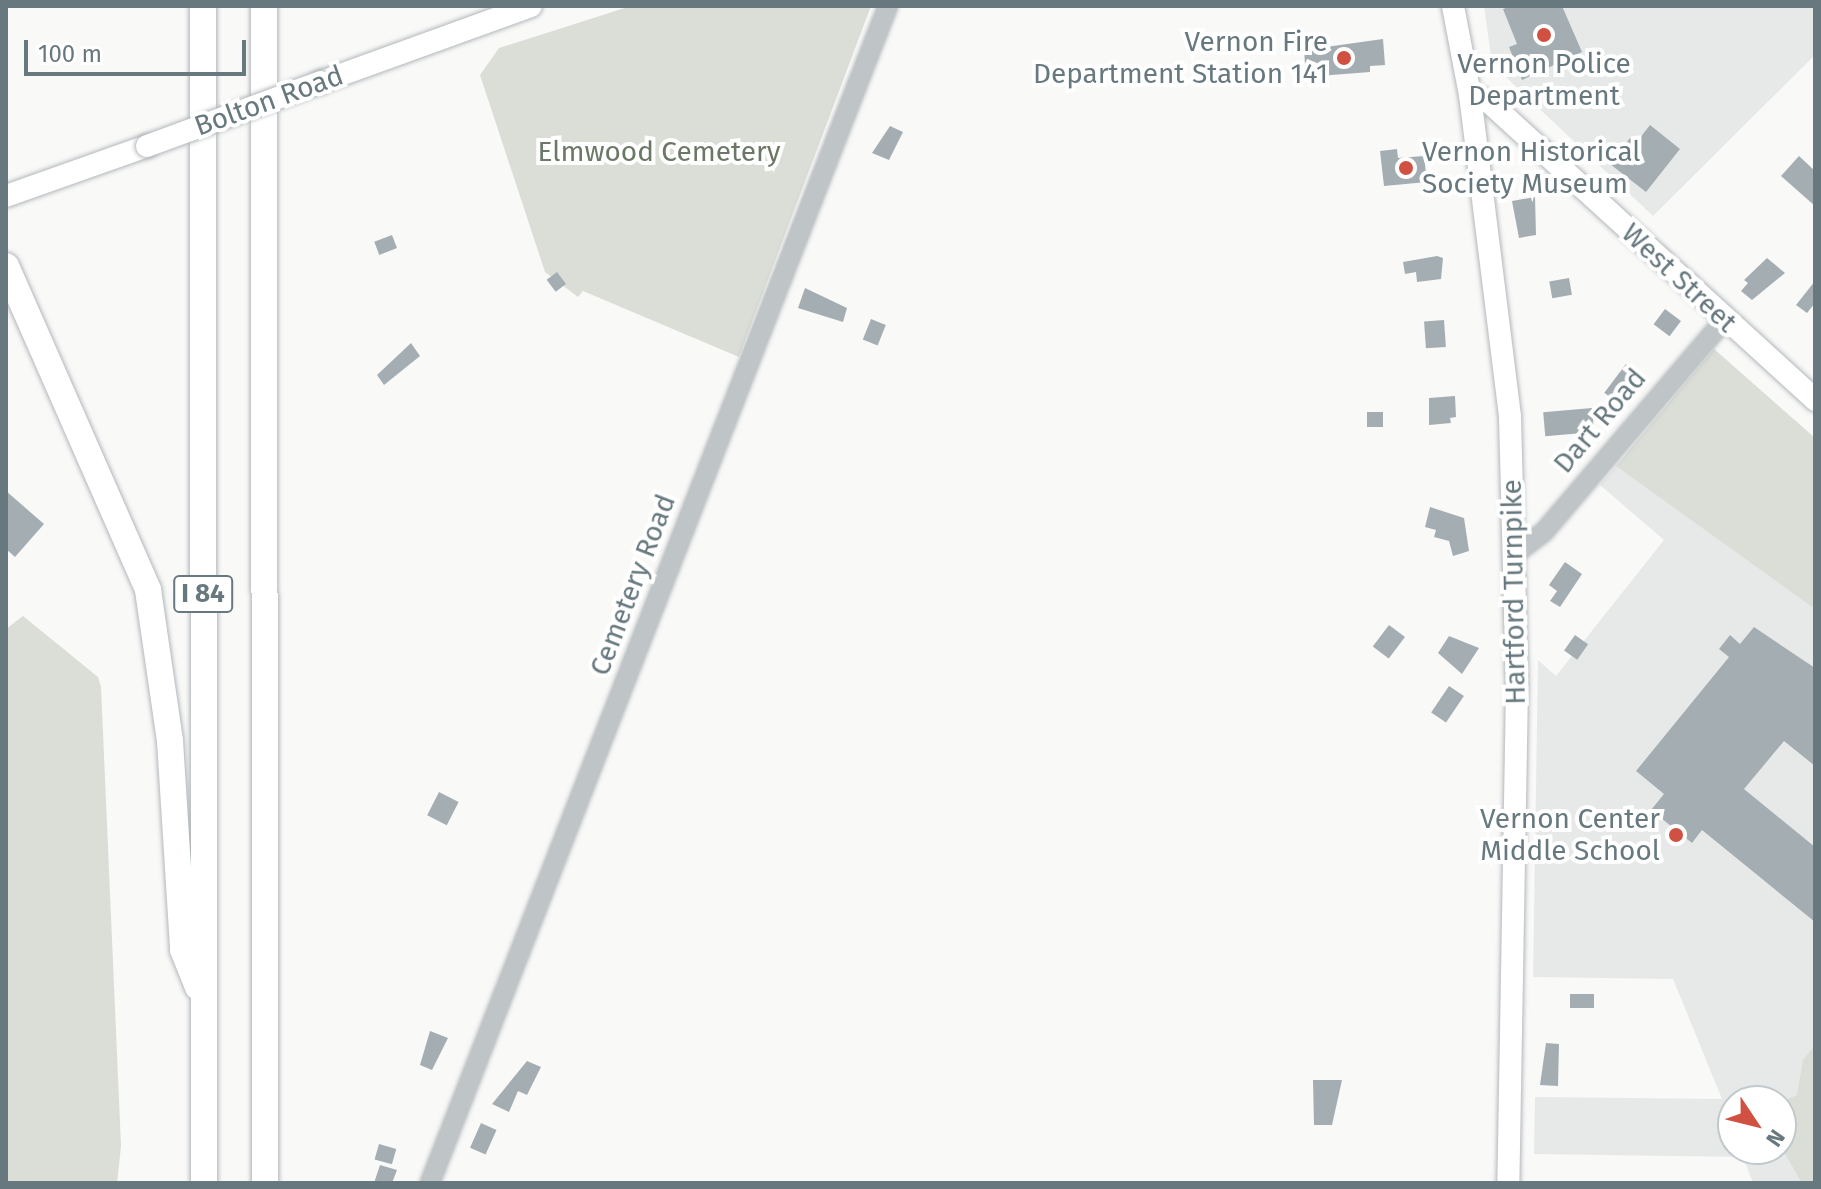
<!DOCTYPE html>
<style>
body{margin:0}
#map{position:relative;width:1821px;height:1189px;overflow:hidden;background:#f9f9f8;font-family:"Fira Sans",sans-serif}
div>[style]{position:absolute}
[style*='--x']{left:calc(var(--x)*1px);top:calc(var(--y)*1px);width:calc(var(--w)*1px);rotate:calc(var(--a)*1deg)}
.built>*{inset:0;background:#e7e9e8}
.green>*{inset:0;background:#daded7}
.building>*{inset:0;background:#a4aeb2;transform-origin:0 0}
.roads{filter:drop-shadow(0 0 2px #b3b8bb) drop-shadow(0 0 2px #b3b8bb)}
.minor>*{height:18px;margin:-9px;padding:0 9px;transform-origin:9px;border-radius:9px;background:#bfc4c6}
.major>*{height:22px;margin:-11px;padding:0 11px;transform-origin:11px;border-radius:11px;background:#fff}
.highway>*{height:26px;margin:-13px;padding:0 13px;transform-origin:13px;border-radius:13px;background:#fff}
.bridges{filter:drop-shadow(0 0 2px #b3b8bb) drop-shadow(0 0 2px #b3b8bb)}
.major-bridge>*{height:22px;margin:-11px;padding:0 11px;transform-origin:11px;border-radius:11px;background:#fff}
.dots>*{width:22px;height:22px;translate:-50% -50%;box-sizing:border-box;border:4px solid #fff;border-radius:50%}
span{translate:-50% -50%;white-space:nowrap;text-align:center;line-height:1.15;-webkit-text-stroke:8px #fff;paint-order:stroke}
.shield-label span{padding:2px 6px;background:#fff;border:2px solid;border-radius:6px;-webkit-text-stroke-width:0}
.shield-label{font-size:26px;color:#67787f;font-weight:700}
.poi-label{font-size:28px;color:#67787f}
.right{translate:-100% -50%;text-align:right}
.left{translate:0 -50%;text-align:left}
.street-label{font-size:28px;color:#67787f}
.park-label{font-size:28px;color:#6b7866}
.frame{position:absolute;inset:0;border:8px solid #67787f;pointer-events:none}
.north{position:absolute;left:1717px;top:1085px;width:80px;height:80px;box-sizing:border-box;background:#fff;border:2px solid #c2c9cc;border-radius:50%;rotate:125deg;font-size:22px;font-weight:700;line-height:32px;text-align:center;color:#67787f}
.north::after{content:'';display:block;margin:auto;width:28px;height:36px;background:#d05041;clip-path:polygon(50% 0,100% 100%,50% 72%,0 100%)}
.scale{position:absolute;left:24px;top:40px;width:222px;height:36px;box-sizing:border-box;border:4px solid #67787f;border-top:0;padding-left:10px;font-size:24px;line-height:28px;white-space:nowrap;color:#67787f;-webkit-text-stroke:6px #fff;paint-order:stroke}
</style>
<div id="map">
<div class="built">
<i style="clip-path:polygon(1484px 6px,1815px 6px,1815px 55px,1653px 216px,1492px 64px)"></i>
<i style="clip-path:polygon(evenodd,1714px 349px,1815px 438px,1815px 1183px,1753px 1183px,1743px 1157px,1534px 1154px,1535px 1097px,1722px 1099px,1673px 979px,1533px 977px,1538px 660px,1556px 676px,1664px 540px,1600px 485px,1714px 349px,1733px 1101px,1781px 1101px,1781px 1149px,1733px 1149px,1733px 1101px)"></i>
</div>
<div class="green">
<i style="clip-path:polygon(631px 6px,871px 6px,739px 357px,583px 291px,578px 297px,545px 272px,480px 75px,499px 48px)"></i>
<i style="clip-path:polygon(1714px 349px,1815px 438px,1815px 609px,1616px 466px)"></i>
<i style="clip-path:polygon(23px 616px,98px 677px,101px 687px,121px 1146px,117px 1183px,6px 1183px,6px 629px)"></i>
<i style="clip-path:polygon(1815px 1045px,1815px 1183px,1802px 1183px,1781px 1147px,1781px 1102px,1797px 1095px,1803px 1060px)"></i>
</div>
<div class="building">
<i style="clip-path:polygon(1511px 6px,1562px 6px,1582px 52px,1522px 80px,1509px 47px,1517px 44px,1503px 9px)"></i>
<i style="clip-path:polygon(1383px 39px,1385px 65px,1370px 66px,1370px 72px,1306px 77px,1304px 50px)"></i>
<i style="clip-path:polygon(1650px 125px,1680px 149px,1646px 192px,1610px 164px,1630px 138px,1636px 143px)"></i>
<i style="clip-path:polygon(890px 126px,903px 132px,889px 160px,872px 153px)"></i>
<i style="clip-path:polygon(1397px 149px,1398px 158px,1424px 156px,1427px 182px,1384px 186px,1380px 151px)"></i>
<i style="clip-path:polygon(1799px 156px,1815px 171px,1815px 206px,1781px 176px)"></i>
<i style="clip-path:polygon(1535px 197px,1536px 235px,1519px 238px,1512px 201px)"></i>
<i style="left:392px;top:235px;width:14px;height:19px;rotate:69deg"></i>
<i style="clip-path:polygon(1437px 256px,1443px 258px,1441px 279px,1417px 282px,1416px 272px,1405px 274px,1403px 262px)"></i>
<i style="clip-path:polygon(1767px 258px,1785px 273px,1752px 300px,1741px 291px,1748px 283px,1744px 280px)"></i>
<i style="left:557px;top:272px;width:15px;height:13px;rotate:53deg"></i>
<i style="left:1569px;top:278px;width:17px;height:20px;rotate:80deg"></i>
<i style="clip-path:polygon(1815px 281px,1815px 303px,1807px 313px,1796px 305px)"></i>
<i style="clip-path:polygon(805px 288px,847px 308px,843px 322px,798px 308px)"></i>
<i style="left:1665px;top:309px;width:20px;height:19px;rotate:37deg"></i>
<i style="left:871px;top:319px;width:16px;height:22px;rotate:22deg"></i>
<i style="left:1444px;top:320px;width:27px;height:20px;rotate:86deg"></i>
<i style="clip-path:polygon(411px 343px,420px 356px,384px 385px,377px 375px)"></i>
<i style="left:1626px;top:364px;width:20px;height:36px;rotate:37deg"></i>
<i style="clip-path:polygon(1455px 396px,1456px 417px,1450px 418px,1451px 423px,1429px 425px,1429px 398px)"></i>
<i style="left:1592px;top:408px;width:24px;height:49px;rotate:85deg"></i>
<i style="left:1367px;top:412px;width:16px;height:15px"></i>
<i style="clip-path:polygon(6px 491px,44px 524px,15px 557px,6px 549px)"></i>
<i style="clip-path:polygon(1430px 507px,1464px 518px,1469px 551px,1453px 556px,1449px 541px,1434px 537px,1436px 530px,1425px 527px)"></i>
<i style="clip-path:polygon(1565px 562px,1582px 574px,1560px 607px,1550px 601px,1557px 591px,1549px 585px)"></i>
<i style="left:1389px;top:625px;width:20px;height:27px;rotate:37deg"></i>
<i style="clip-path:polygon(1754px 627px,1815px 668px,1815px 766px,1784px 741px,1744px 789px,1815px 847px,1815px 922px,1702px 830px,1692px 843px,1651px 810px,1664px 794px,1636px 771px,1729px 657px,1719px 649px,1730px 635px,1740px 644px)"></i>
<i style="left:1575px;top:635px;width:16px;height:19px;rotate:35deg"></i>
<i style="clip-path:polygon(1449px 636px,1479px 648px,1462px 674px,1438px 653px)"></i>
<i style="left:1449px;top:686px;width:18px;height:32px;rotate:34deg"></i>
<i style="left:439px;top:792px;width:22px;height:26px;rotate:27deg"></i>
<i style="left:1570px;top:994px;width:24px;height:14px"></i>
<i style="clip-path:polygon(430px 1031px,448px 1038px,432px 1070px,420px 1065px)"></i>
<i style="clip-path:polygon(1546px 1043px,1559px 1044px,1558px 1086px,1540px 1085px)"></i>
<i style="clip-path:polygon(527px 1061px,541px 1067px,527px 1095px,518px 1091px,509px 1112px,492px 1104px)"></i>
<i style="clip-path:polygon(1313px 1080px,1342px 1080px,1332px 1125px,1314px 1125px)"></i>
<i style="left:481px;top:1123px;width:17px;height:27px;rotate:24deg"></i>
<i style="left:379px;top:1144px;width:18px;height:16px;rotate:16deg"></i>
<i style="clip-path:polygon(380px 1165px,397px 1170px,392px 1183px,374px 1183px)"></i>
</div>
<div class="roads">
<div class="minor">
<i style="--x:1516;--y:553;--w:34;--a:-37"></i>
<i style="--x:1543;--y:533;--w:280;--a:-49.6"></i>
<i style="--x:430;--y:1183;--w:1263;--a:-68.74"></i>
</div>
<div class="major">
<i style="--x:1453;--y:6;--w:91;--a:79.2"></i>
<i style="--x:1470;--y:95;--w:324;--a:82.9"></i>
<i style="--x:1510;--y:417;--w:271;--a:88.5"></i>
<i style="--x:1517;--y:688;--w:495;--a:91"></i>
<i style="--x:321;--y:82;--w:223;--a:-19.9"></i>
<i style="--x:1470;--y:95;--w:20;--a:20"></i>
<i style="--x:1489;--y:102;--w:442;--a:42.4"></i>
<i style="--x:6;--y:196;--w:150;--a:-19.5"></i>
</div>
<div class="highway">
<i style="--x:203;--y:6;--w:1177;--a:89.95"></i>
<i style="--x:264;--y:6;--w:1177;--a:89.95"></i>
<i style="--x:6;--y:266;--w:354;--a:66.3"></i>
<i style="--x:148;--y:590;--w:153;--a:81.7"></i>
<i style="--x:170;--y:741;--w:209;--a:86.4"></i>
<i style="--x:183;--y:950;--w:40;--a:68"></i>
</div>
</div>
<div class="bridges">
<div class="major-bridge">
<i style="--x:147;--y:146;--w:185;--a:-20.2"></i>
</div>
</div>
<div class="dots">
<i style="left:1544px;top:35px;background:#d05041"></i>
<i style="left:1344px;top:58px;background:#d05041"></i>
<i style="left:1406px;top:168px;background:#d05041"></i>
<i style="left:1676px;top:835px;background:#d05041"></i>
</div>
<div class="shield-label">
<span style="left:203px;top:594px">I 84</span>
</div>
<div class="poi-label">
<span class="right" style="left:1328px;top:58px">Vernon Fire<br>Department Station 141</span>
<span style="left:1544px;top:80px">Vernon Police<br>Department</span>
<span class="left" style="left:1422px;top:168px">Vernon Historical<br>Society Museum</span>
<span class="right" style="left:1660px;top:835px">Vernon Center<br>Middle School</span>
</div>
<div class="street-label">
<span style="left:269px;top:101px;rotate:-20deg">Bolton Road</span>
<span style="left:1679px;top:278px;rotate:43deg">West Street</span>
<span style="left:1600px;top:421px;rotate:-50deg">Dart Road</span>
<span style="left:633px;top:585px;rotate:-69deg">Cemetery Road</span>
<span style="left:1514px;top:592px;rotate:-91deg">Hartford Turnpike</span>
</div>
<div class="park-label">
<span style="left:659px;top:152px">Elmwood Cemetery</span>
</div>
<div class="frame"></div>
<div class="north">N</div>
<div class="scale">100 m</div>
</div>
